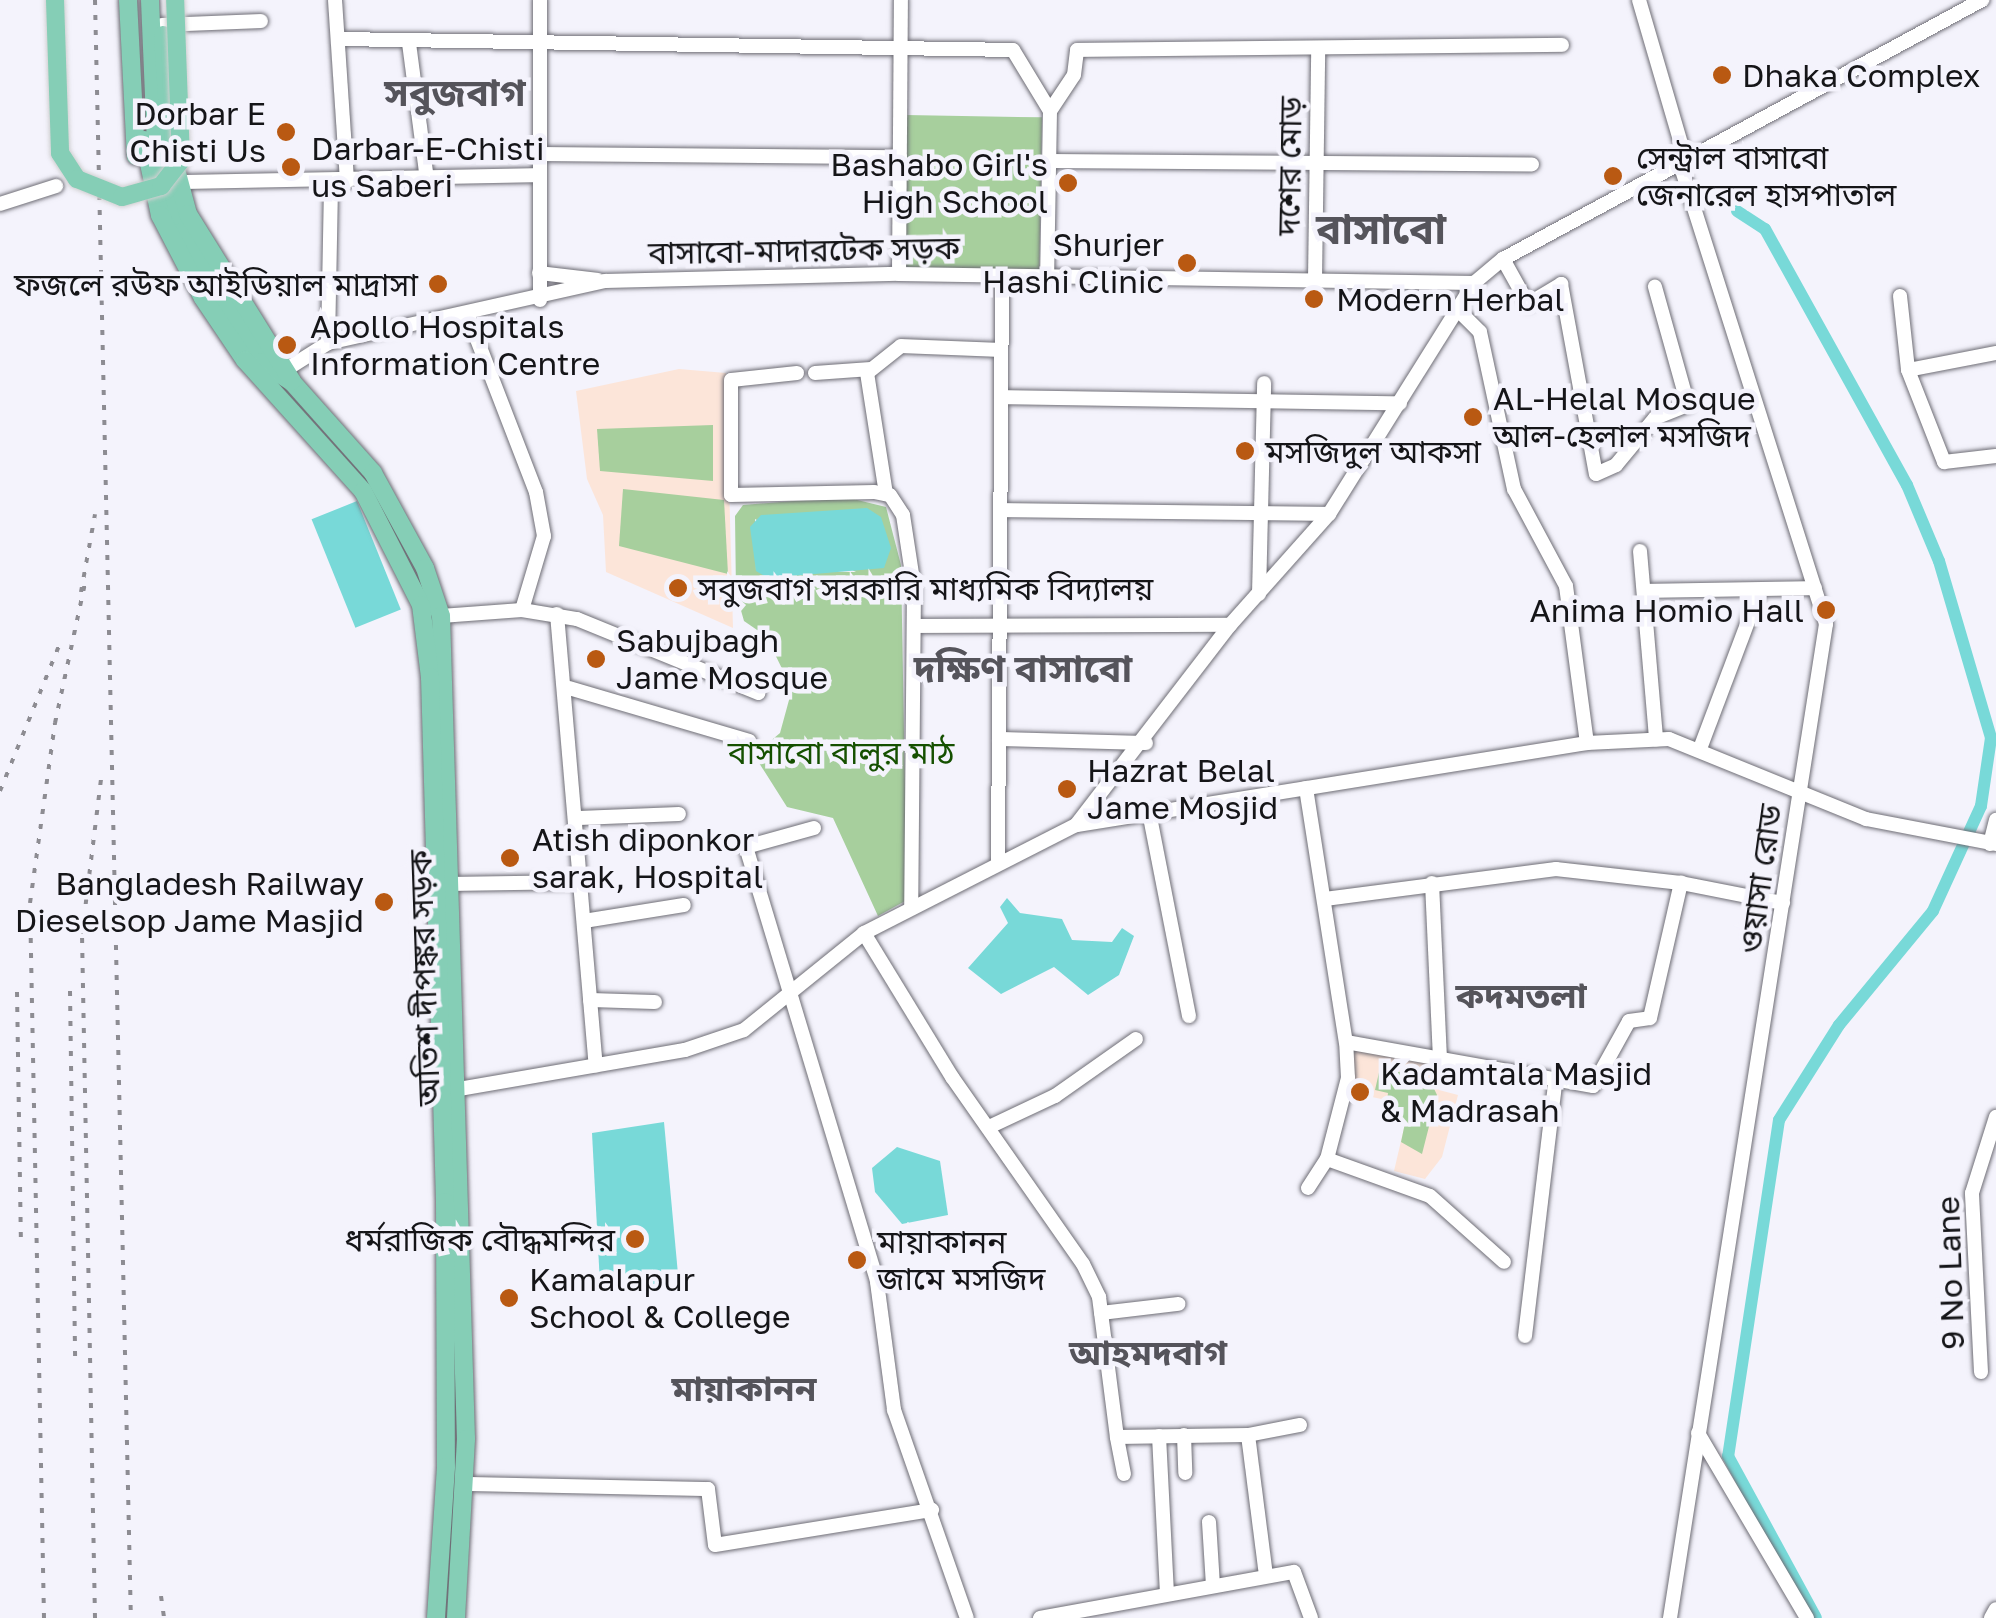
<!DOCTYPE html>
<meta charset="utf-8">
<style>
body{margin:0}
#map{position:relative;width:1996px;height:1618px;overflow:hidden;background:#f4f3fc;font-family:"Golos Text","Noto Sans Bengali",sans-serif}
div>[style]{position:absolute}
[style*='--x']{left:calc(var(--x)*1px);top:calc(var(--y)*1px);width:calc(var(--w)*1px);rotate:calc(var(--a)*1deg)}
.education>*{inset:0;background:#fce5d9}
.green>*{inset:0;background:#a7cf9d;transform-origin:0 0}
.water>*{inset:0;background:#78d9d8;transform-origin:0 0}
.canal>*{height:12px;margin:-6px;padding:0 6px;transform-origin:6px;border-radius:6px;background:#78d9d8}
.roads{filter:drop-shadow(0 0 2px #6e6d75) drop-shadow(0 0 2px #6e6d75)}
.minor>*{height:14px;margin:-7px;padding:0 7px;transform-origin:7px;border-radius:7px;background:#fff}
.major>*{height:18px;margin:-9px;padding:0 9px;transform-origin:9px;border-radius:9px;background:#85ceb6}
.rail>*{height:4px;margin-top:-2px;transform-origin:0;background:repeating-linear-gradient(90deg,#8d8c92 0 5px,transparent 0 15px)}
.bridges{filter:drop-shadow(0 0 2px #d0d0d1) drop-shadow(0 0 2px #d0d0d1)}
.major-bridge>*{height:18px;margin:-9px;padding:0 9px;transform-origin:9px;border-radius:9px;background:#85ceb6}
.dots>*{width:28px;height:28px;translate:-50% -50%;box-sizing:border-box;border:5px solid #f4f3fc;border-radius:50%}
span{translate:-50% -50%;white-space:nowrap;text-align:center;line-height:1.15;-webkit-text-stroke:9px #f4f3fc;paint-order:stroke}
.poi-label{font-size:32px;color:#151518}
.left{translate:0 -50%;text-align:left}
.right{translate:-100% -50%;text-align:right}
.street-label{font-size:32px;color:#151518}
.park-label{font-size:32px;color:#155000}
.neighbourhood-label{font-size:35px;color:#55545b;font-weight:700}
.quarter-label{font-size:38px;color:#55545b;font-weight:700}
.district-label{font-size:42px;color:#55545b;font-weight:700}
</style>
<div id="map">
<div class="education">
<i style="clip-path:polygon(679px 369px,726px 373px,733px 628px,606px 572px,603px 515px,587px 479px,576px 391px)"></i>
<i style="clip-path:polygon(1353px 1045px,1442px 1062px,1439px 1090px,1458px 1095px,1442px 1157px,1425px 1179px,1394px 1171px,1405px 1124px,1385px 1117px,1386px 1100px,1344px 1091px)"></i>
</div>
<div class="green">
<i style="left:906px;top:115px;width:136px;height:153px;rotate:1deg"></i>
<i style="clip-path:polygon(713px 425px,713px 481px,600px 471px,597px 429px)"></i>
<i style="clip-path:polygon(623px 489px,724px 500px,728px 574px,619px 546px)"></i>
<i style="clip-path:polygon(evenodd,845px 497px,886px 507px,901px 565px,907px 900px,878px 916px,833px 818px,787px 807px,754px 755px,780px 733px,792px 689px,766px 636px,744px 621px,736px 593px,735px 516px,743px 505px,845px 497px,755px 519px,856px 572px,756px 571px,755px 519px)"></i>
<i style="clip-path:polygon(1380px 1068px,1429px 1078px,1437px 1095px,1422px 1154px,1401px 1142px,1405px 1123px,1385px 1117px,1388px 1093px,1375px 1090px)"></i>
</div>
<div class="water">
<i style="left:357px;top:501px;width:117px;height:49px;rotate:68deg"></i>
<i style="clip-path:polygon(867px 508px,881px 517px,891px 548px,884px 568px,768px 578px,756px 571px,750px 527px,761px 515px)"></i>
<i style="clip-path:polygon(1007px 898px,1020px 913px,1062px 919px,1072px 940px,1112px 942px,1122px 928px,1134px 936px,1119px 975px,1088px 995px,1054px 967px,1001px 994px,968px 968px,1008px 923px,1000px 907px)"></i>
<i style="clip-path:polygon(664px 1122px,679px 1285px,600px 1284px,592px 1133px)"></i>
<i style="clip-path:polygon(897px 1147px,940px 1161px,948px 1215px,902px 1224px,875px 1192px,872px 1168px)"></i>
</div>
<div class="canal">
<i style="--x:1737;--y:211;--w:33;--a:33"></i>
<i style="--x:1765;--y:229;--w:293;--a:61"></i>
<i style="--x:1907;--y:485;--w:82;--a:67.2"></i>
<i style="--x:1939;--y:561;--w:184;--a:73.6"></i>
<i style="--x:1991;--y:738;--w:69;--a:98.4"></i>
<i style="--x:1981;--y:806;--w:115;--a:114.6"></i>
<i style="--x:1933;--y:911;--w:148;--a:129.5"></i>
<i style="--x:1839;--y:1025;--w:112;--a:122.3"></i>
<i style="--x:1779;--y:1120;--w:340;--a:98.6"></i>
<i style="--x:1728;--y:1456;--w:184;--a:61.5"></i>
</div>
<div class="roads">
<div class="minor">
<i style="--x:335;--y:0;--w:182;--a:86.2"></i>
<i style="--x:1639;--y:0;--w:168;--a:73.7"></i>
<i style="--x:162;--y:25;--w:99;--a:-2.3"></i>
<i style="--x:338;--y:39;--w:675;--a:0.93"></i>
<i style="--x:1013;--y:50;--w:71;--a:58.8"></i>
<i style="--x:1050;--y:111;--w:168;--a:91"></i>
<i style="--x:409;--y:43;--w:137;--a:82.5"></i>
<i style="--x:1050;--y:111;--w:43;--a:-56.3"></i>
<i style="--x:1074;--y:75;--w:25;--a:-83"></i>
<i style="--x:1077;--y:50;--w:485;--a:-0.6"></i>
<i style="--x:539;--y:154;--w:361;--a:0.5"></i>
<i style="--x:1048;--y:161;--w:484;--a:0.4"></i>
<i style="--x:178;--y:182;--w:360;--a:-1.1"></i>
<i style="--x:0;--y:204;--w:59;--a:-17.8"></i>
<i style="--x:1503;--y:259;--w:51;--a:60.9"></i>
<i style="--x:1528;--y:304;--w:39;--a:-31"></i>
<i style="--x:1561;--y:284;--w:193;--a:79.6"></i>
<i style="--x:1596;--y:474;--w:22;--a:-24"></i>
<i style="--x:1616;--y:465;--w:61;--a:-50.3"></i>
<i style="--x:1655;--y:418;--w:35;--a:-22"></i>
<i style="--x:1688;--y:405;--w:123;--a:-105.6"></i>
<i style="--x:539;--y:273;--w:59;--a:6.8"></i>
<i style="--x:899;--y:274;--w:274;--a:-89.6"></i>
<i style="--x:1315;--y:280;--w:227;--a:-89.2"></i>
<i style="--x:1900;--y:296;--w:74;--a:83.8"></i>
<i style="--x:1908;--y:370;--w:99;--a:68.6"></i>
<i style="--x:1944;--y:462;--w:52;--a:-6.6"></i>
<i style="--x:540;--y:300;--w:300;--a:-90"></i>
<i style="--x:1456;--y:308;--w:34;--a:45"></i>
<i style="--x:1480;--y:332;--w:161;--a:77.8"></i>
<i style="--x:1514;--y:489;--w:110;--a:61.8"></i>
<i style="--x:1566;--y:586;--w:158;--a:82.4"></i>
<i style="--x:468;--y:316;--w:189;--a:68.9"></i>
<i style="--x:536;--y:492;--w:45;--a:79.7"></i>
<i style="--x:544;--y:536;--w:77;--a:106.6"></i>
<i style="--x:328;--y:343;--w:161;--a:-88.9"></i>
<i style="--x:1908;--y:370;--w:90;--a:-10.9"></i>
<i style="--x:797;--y:373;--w:66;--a:173.9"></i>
<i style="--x:731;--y:380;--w:115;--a:90"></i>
<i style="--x:731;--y:495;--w:143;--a:-1.2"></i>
<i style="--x:874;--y:492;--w:16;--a:11"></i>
<i style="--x:890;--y:495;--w:24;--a:57"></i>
<i style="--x:903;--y:515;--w:73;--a:81.3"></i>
<i style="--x:914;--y:587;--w:321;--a:90.5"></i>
<i style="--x:815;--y:373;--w:56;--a:-4.1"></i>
<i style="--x:279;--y:374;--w:58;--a:-32.3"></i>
<i style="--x:328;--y:343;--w:284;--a:-12.6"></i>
<i style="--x:605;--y:281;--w:294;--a:-1.4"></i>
<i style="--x:899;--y:274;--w:575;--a:0.9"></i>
<i style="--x:1474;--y:283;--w:38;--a:-40"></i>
<i style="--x:1503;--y:259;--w:545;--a:-28.4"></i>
<i style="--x:1001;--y:397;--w:399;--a:0.9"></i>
<i style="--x:886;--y:494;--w:122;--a:-98.9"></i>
<i style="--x:867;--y:373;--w:43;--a:-38.5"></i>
<i style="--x:901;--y:346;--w:100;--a:2.3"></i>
<i style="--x:1001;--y:510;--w:328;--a:0.7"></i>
<i style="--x:1640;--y:551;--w:189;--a:85.1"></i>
<i style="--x:1647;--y:591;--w:168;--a:-1"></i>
<i style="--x:1259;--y:594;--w:211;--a:-88.6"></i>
<i style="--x:557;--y:614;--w:453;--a:85.1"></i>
<i style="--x:441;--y:616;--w:81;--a:-4.2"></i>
<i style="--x:522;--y:610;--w:56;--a:9.3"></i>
<i style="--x:577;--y:619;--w:196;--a:22.2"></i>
<i style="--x:914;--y:626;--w:316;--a:-0.2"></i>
<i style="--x:569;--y:688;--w:188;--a:16.4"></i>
<i style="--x:999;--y:739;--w:147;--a:1.6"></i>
<i style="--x:1701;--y:746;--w:167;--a:-69.3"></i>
<i style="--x:1306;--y:788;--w:257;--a:81.1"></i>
<i style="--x:1346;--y:1042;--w:251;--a:10.1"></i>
<i style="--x:1593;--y:1086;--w:74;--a:-61"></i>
<i style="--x:1629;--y:1021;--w:21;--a:-8"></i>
<i style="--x:1650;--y:1018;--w:139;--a:-77.1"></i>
<i style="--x:1681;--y:883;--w:126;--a:-173.6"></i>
<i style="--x:1556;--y:869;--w:233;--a:172.6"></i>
<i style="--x:1149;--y:812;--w:208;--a:78.9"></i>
<i style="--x:579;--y:818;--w:100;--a:-2.3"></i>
<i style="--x:1077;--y:825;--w:517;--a:-9.13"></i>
<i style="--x:1587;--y:743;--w:82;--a:-2.8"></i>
<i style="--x:1669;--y:739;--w:213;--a:22.1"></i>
<i style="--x:1866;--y:819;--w:132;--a:10.9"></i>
<i style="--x:814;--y:828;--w:71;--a:164.4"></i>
<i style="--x:746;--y:847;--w:454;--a:73.2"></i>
<i style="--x:877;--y:1282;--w:129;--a:82.4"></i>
<i style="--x:894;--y:1410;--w:220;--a:70.7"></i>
<i style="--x:1990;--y:844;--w:25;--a:-76"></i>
<i style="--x:998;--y:862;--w:586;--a:-89.61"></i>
<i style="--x:1432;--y:883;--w:178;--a:87.4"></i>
<i style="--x:1681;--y:883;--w:104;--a:11.1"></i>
<i style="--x:448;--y:884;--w:134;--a:-0.9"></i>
<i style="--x:584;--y:921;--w:101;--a:-9.1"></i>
<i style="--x:864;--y:933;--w:169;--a:58.6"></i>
<i style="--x:952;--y:1077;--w:228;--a:55"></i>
<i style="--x:1083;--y:1264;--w:37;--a:64"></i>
<i style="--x:1099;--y:1297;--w:141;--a:82.7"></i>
<i style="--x:590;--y:1000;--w:65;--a:1.8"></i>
<i style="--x:459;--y:1089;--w:229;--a:-9.8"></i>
<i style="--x:685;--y:1050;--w:62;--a:-18.7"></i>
<i style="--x:744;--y:1030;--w:154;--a:-38.9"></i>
<i style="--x:864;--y:933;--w:238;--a:-27"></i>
<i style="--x:1076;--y:825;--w:252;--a:-52.4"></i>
<i style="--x:1230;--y:625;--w:149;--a:-48.3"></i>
<i style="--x:1329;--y:514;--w:273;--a:-57.9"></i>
<i style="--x:989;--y:1127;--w:73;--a:-25.2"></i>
<i style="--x:1055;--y:1096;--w:99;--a:-35.1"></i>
<i style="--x:1327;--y:1159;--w:109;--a:19.8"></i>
<i style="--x:1430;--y:1196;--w:99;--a:41.7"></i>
<i style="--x:1308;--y:1188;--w:35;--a:-57"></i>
<i style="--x:1327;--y:1159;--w:84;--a:-75.5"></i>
<i style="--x:1348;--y:1078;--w:36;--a:-93"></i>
<i style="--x:1101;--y:1313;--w:78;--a:-6.7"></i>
<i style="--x:1525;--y:1336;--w:254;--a:-83.2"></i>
<i style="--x:1981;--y:1372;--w:179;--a:-92.9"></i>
<i style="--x:1972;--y:1193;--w:80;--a:-72.5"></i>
<i style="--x:1698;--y:1433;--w:215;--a:59.5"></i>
<i style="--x:1184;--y:1435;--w:38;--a:88"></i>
<i style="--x:1248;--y:1435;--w:142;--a:82.7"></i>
<i style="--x:1159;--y:1436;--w:157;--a:87.1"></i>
<i style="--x:1124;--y:1474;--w:38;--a:-101"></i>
<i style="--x:1117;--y:1437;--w:131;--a:-0.9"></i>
<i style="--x:1248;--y:1435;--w:53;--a:-10.9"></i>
<i style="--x:465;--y:1484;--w:243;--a:1.2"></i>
<i style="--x:708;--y:1489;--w:56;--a:82.9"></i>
<i style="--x:715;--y:1545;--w:220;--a:-9.2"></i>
<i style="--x:1209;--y:1522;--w:63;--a:86.4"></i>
<i style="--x:1040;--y:1618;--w:258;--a:-10.3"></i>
<i style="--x:1294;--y:1572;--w:49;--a:69.7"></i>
<i style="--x:1670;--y:1618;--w:1006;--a:-81.08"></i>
<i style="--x:1826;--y:624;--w:482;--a:-107.6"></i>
<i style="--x:1991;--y:1618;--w:10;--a:-61"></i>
</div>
<div class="major">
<i style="--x:128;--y:0;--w:156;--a:87.1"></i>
<i style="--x:150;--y:0;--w:142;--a:87.6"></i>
<i style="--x:156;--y:142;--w:94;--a:73.9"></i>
<i style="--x:182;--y:232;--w:153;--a:58.4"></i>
<i style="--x:262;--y:362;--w:36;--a:34"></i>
<i style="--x:292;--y:382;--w:122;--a:48.3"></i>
<i style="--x:373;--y:473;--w:108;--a:61.3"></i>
<i style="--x:425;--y:568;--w:51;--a:71.6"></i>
<i style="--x:441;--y:616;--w:823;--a:88.26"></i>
<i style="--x:466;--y:1439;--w:179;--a:93.2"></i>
<i style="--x:163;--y:35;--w:112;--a:86.4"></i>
<i style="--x:170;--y:147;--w:69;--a:75"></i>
<i style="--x:188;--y:214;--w:197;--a:58.1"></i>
<i style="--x:144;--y:140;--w:77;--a:78"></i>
<i style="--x:160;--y:215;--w:93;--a:62.6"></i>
<i style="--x:203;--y:298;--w:75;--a:55.9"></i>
<i style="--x:245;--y:360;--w:176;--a:48"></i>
<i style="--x:363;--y:491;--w:128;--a:63"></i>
<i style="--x:421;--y:605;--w:73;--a:82.9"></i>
<i style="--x:430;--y:677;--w:525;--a:88.36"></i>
<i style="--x:445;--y:1202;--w:265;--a:89.8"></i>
<i style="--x:446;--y:1467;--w:151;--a:93.8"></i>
</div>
</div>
<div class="rail">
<i style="--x:95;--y:0;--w:1618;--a:88.73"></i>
<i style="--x:81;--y:592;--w:79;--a:-79.8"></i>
<i style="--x:0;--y:791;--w:160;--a:-67.9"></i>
<i style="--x:70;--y:991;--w:375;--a:89.2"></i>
<i style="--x:17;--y:992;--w:255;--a:89.1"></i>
<i style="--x:161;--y:1596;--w:22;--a:82"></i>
<i style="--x:44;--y:1618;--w:715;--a:-91.12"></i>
<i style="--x:30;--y:903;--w:182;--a:-82.1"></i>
<i style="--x:55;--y:723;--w:147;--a:-77.9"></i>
<i style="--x:95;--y:1618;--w:684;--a:-91.09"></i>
<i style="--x:82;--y:934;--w:163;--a:-83"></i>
</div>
<div class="bridges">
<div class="major-bridge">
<i style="--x:55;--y:0;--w:153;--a:88.1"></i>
<i style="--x:60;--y:153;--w:31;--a:57"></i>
<i style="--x:77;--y:179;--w:48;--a:21.8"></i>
<i style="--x:122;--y:197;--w:41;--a:-15.8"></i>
<i style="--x:161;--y:186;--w:33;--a:-52"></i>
<i style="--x:181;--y:160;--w:160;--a:-92.1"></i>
</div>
</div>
<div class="dots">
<i style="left:1722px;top:75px;background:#b95912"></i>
<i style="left:286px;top:132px;background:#b95912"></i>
<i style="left:291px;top:167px;background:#b95912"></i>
<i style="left:1613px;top:176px;background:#b95912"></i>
<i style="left:1068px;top:183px;background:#b95912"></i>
<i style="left:1187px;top:263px;background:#b95912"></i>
<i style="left:438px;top:284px;background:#b95912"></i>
<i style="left:1314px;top:299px;background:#b95912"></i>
<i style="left:287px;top:345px;background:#b95912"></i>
<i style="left:1473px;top:417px;background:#b95912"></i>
<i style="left:1245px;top:451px;background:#b95912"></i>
<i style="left:678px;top:588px;background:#b95912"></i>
<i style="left:1826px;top:610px;background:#b95912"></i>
<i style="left:596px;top:659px;background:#b95912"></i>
<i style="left:1067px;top:789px;background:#b95912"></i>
<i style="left:510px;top:858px;background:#b95912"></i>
<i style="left:384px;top:902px;background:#b95912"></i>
<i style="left:1360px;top:1092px;background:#b95912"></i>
<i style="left:635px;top:1239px;background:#b95912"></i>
<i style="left:857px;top:1260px;background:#b95912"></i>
<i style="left:509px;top:1298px;background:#b95912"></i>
</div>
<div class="poi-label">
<span class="left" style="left:1742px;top:75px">Dhaka Complex</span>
<span class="right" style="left:266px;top:132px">Dorbar E<br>Chisti Us</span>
<span class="left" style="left:311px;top:167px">Darbar-E-Chisti<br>us Saberi</span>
<span class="left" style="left:1636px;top:176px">সেন্ট্রাল বাসাবো<br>জেনারেল হাসপাতাল</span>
<span class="right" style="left:1048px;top:183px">Bashabo Girl's<br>High School</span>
<span class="right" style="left:1164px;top:263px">Shurjer<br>Hashi Clinic</span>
<span class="right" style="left:418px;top:284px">ফজলে রউফ আইডিয়াল মাদ্রাসা</span>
<span class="left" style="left:1336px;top:299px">Modern Herbal</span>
<span class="left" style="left:310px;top:345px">Apollo Hospitals<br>Information Centre</span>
<span class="left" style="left:1493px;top:417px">AL-Helal Mosque<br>আল-হেলাল মসজিদ</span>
<span class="left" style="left:1265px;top:451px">মসজিদুল আকসা</span>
<span class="left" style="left:698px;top:588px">সবুজবাগ সরকারি মাধ্যমিক বিদ্যালয়</span>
<span class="right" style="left:1804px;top:610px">Anima Homio Hall</span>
<span class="left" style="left:616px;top:659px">Sabujbagh<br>Jame Mosque</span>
<span class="left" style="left:1087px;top:789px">Hazrat Belal<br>Jame Mosjid</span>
<span class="left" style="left:532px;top:858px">Atish diponkor<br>sarak, Hospital</span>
<span class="right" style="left:364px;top:902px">Bangladesh Railway<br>Dieselsop Jame Masjid</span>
<span class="left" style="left:1380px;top:1092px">Kadamtala Masjid<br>&amp; Madrasah</span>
<span class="right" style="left:615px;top:1239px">ধর্মরাজিক বৌদ্ধমন্দির</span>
<span class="left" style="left:877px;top:1260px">মায়াকানন<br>জামে মসজিদ</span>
<span class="left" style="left:529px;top:1298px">Kamalapur<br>School &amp; College</span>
</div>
<div class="street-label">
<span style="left:1289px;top:166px;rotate:-89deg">দশের মোড়</span>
<span style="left:804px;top:250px;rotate:-1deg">বাসাবো-মাদারটেক সড়ক</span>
<span style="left:1760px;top:879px;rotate:-82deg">ওয়াসা রোড</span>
<span style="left:424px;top:978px;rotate:-92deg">অতিশ দীপঙ্কর সড়ক</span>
<span style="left:1950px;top:1273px;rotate:-92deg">9 No Lane</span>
</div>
<div class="park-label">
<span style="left:841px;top:752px">বাসাবো বালুর মাঠ</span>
</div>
<div class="neighbourhood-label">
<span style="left:1521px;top:995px">কদমতলা</span>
<span style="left:1148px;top:1352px">আহমদবাগ</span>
<span style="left:744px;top:1388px">মায়াকানন</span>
</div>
<div class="quarter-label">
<span style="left:455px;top:92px">সবুজবাগ</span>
<span style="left:1023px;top:668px">দক্ষিণ বাসাবো</span>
</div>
<div class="district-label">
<span style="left:1381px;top:228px">বাসাবো</span>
</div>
</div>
